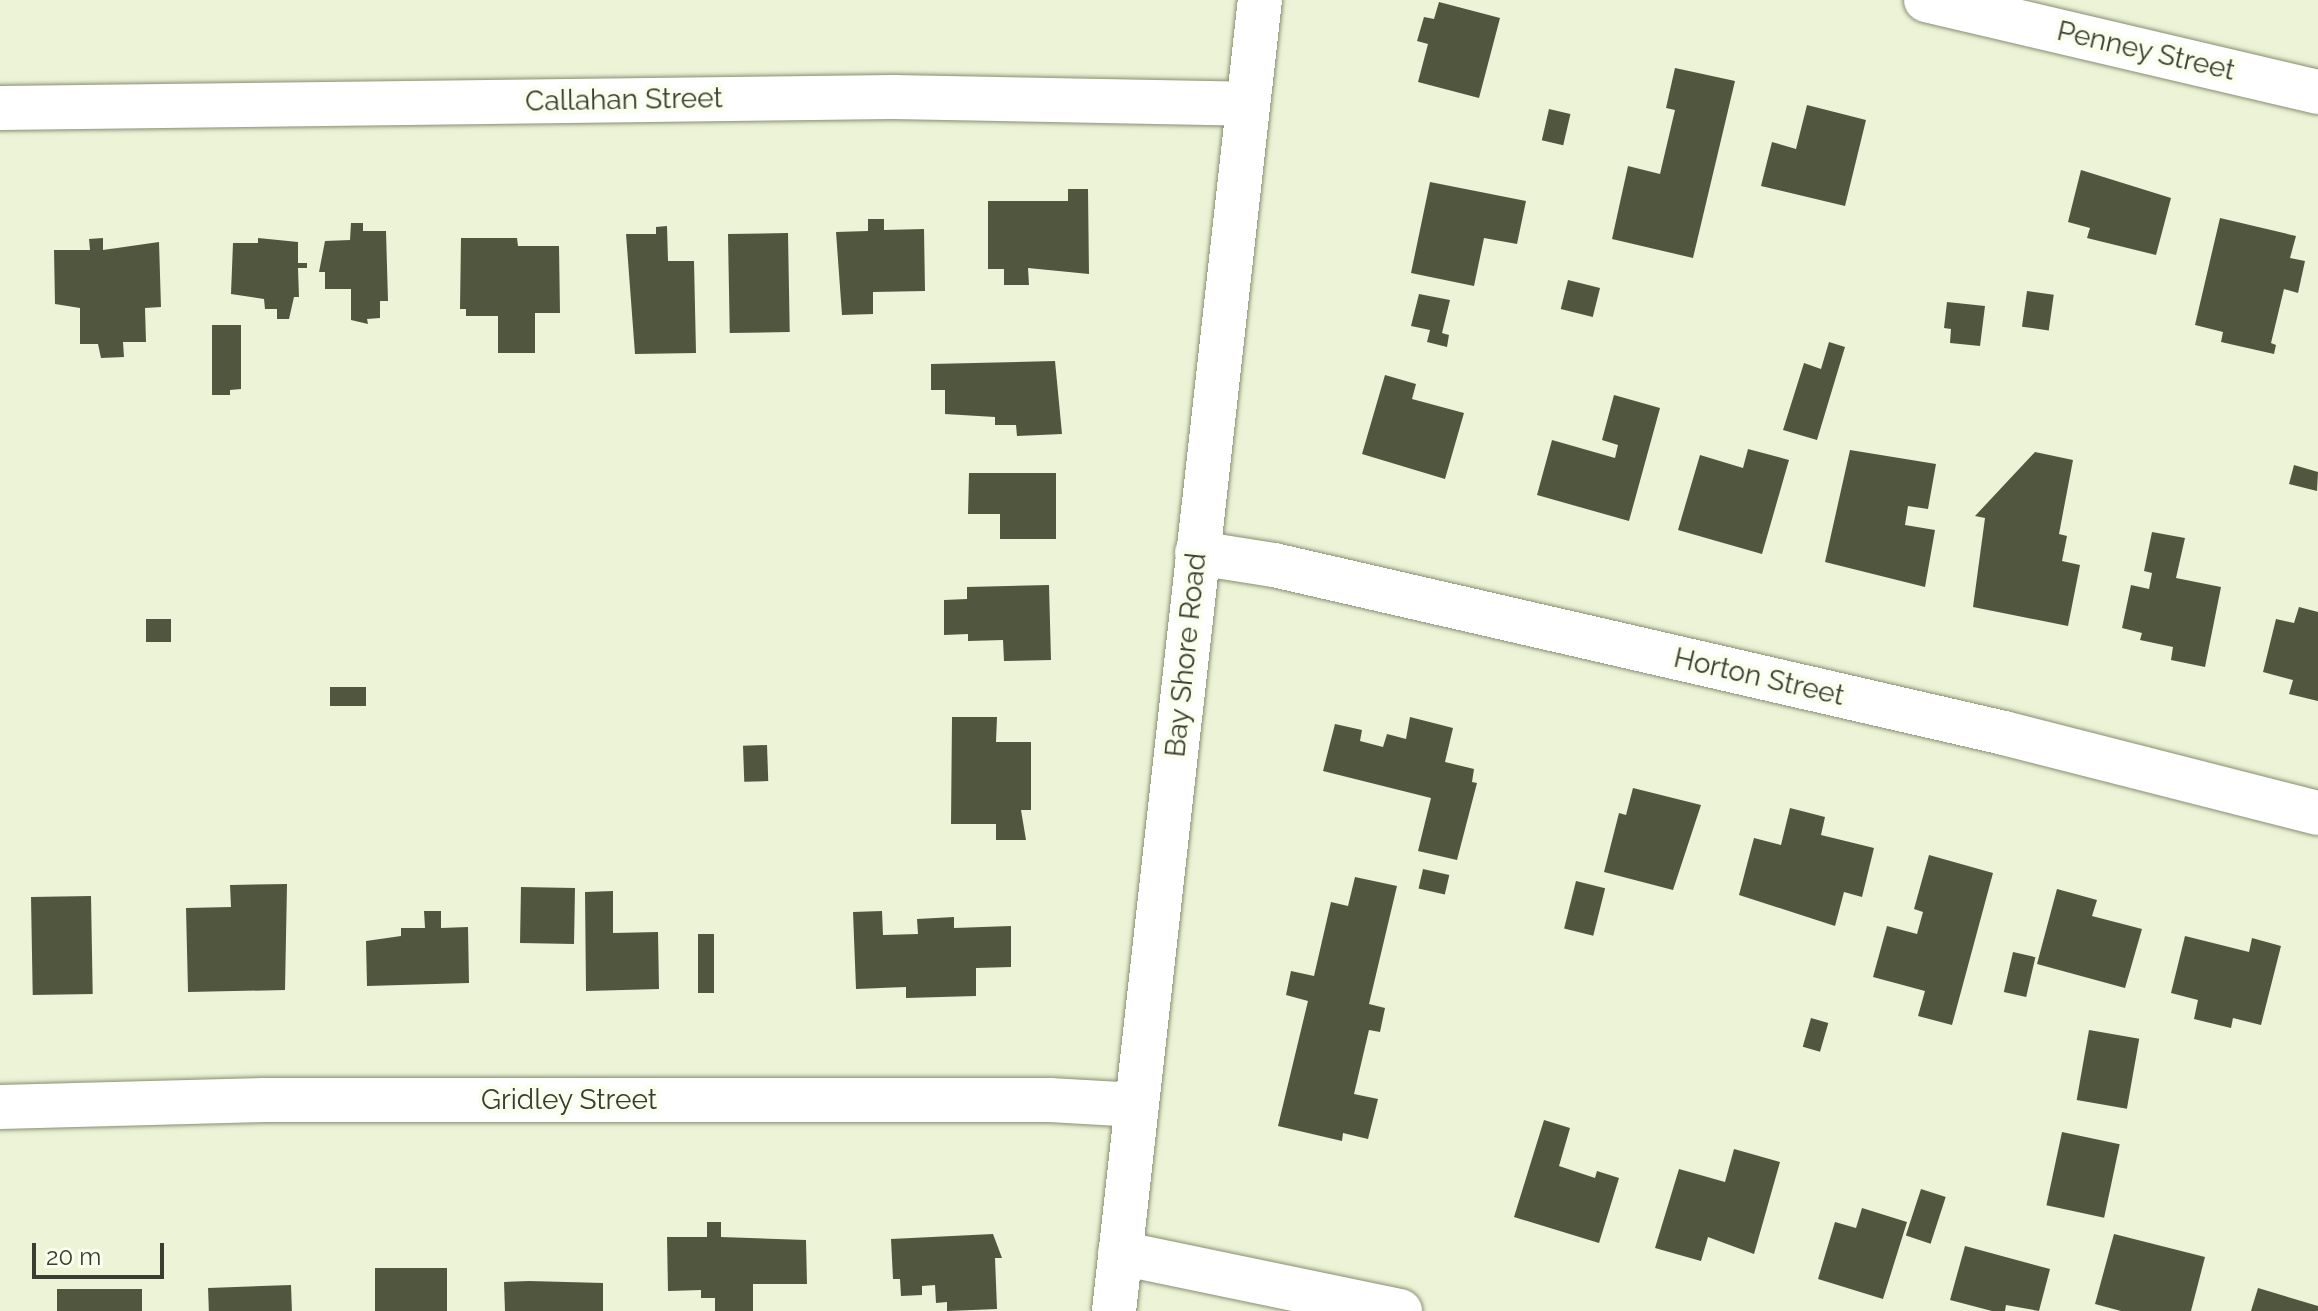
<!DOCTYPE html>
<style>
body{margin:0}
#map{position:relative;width:2318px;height:1311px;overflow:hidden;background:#ecf3d6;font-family:Raleway,sans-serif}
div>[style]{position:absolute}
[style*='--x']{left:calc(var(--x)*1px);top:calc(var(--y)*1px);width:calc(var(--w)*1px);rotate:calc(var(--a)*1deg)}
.building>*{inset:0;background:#51573f;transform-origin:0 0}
.roads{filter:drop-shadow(0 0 2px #888e74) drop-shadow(0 0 2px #888e74)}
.minor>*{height:44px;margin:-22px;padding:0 22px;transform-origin:22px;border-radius:22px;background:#fff}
.major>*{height:44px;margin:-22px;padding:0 22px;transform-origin:22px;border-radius:22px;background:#fff}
span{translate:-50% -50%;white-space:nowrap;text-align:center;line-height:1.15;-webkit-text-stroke:8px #fafeed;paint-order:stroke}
.street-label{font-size:28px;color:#393c31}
.scale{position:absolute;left:32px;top:1243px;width:132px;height:36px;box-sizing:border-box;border:4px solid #393c31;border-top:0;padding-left:10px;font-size:24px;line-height:28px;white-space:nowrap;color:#393c31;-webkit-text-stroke:6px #fafeed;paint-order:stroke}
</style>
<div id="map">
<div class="building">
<i style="clip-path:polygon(1439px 2px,1500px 18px,1479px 98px,1418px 82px,1428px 44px,1417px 41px,1424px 17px,1434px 19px)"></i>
<i style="clip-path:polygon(1675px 68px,1735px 81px,1693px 258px,1612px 239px,1628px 166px,1660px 174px,1675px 110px,1666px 108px)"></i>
<i style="clip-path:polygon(1807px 105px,1866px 120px,1845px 206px,1761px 186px,1772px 142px,1796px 149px)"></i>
<i style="left:1549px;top:109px;width:22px;height:32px;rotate:13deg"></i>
<i style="clip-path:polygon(2081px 170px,2171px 198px,2156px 255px,2087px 238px,2090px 228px,2068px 222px)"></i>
<i style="clip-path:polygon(1430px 182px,1526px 201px,1517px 244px,1484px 238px,1474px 286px,1411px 273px)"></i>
<i style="clip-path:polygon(1068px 189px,1088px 189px,1089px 274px,1028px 268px,1029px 285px,1004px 285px,1004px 269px,988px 269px,988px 201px,1068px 201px)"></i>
<i style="clip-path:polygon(2220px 218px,2296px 236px,2290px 258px,2305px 261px,2298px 293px,2284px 289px,2271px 343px,2276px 345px,2274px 354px,2221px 342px,2223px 332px,2195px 325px)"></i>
<i style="clip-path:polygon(868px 219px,884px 219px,884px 230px,924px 229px,925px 291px,873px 292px,873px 314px,842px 315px,836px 232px,868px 231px)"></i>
<i style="clip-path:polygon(351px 223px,363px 223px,363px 231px,386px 231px,388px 301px,380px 301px,380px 318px,367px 319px,368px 324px,351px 320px,351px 289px,325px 289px,325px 272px,319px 272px,325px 241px,350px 240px)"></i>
<i style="clip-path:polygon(667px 226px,668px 261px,694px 261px,696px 353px,635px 354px,626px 234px,656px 234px,656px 227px)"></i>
<i style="left:788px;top:233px;width:99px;height:60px;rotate:89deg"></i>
<i style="clip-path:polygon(103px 238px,103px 250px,159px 242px,161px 307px,145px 308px,146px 342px,123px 342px,124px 357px,101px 358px,98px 344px,80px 344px,80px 308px,55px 304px,54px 250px,90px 250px,89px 239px)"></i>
<i style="clip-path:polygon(258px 238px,298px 242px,298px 263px,307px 263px,307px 268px,298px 268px,299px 297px,294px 297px,289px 319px,277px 319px,277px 309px,265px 309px,264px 299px,231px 294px,233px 243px,258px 243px)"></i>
<i style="clip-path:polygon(461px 238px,517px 238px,518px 246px,559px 246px,560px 313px,535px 313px,535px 353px,498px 353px,498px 316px,466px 316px,466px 309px,460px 309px)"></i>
<i style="left:1568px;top:280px;width:33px;height:30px;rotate:14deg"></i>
<i style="left:2027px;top:291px;width:27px;height:36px;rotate:8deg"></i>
<i style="clip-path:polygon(1419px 294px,1450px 300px,1442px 333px,1449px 335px,1447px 347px,1427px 342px,1430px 330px,1411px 326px)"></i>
<i style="clip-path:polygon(1947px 302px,1985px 306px,1980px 346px,1950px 343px,1951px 329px,1944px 328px)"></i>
<i style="clip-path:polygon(212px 325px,241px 325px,241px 389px,230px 390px,230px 395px,212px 395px)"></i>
<i style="clip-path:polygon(1829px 342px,1845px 347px,1817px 440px,1783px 430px,1804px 363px,1821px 369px)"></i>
<i style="clip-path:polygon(1055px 361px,1062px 434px,1017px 436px,1016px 425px,995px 425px,995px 417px,945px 414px,945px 390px,931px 390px,931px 364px)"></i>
<i style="clip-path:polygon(1385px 375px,1416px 384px,1412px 399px,1464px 413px,1445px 479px,1362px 454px)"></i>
<i style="clip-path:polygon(1614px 395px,1660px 408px,1629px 521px,1537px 495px,1552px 440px,1615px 458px,1618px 445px,1602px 440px)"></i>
<i style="clip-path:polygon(1748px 449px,1789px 460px,1762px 554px,1678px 530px,1700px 455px,1743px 468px)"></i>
<i style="clip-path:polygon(1850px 450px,1936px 464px,1928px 509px,1908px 506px,1905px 525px,1935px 530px,1925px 587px,1825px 562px)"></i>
<i style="clip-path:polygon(2035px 452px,2073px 460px,2059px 534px,2067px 536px,2062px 561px,2080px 565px,2068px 626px,1973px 607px,1985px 518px,1975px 516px)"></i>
<i style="clip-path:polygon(2294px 465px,2318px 472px,2317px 491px,2289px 484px)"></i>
<i style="clip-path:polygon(969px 473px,1056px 473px,1056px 539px,1000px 539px,1000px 514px,968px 514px)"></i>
<i style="clip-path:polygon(2152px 532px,2185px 538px,2176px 578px,2221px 587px,2205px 667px,2171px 660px,2173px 647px,2140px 640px,2142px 633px,2122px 628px,2131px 585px,2149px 589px,2152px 573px,2144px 571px)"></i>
<i style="clip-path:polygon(1049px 585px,1051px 660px,1004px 661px,1003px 640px,968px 641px,968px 634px,944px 635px,944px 600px,967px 599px,967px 587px)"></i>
<i style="clip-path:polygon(2299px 607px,2318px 612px,2318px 701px,2289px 694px,2293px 680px,2263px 672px,2276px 619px,2294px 623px)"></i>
<i style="left:146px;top:619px;width:25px;height:23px"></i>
<i style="left:330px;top:687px;width:36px;height:19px"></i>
<i style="clip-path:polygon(952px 717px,997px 717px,996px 742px,1031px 742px,1031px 810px,1021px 810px,1026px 840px,996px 840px,996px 824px,951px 824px)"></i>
<i style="clip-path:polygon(1410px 717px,1453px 728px,1445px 762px,1474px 769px,1472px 782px,1477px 783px,1457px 860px,1418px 851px,1431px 798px,1323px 771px,1335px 724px,1362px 730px,1360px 741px,1383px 747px,1387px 734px,1406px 739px)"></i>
<i style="left:767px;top:745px;width:36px;height:24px;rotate:88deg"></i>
<i style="clip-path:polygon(1633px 788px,1701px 805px,1673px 890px,1604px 872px,1619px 813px,1626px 815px)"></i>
<i style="clip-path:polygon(1790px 808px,1825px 817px,1821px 835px,1874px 848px,1862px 897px,1844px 892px,1835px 926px,1739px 895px,1754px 838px,1781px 845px)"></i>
<i style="clip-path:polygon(1929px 855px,1993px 873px,1952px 1025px,1918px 1016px,1925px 991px,1873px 977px,1887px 926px,1917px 934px,1923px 912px,1914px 909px)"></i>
<i style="left:1423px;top:869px;width:27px;height:20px;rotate:13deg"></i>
<i style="clip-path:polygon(1355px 877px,1397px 886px,1369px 1004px,1385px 1008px,1380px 1032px,1369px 1030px,1354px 1094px,1378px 1099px,1368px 1139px,1343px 1133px,1342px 1141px,1278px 1126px,1308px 1001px,1286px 995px,1291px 971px,1314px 976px,1331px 902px,1348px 906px)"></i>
<i style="left:1576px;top:881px;width:30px;height:49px;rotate:14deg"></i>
<i style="clip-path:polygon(287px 884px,285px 990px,188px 992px,186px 908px,231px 907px,230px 885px)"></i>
<i style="left:521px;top:887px;width:54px;height:56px;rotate:1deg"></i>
<i style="clip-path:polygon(2057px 889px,2097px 900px,2092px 916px,2142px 929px,2125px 988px,2037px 964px)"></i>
<i style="clip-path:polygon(613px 891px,613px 933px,658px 932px,659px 989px,586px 991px,585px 892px)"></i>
<i style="left:91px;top:896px;width:98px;height:60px;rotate:89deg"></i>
<i style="clip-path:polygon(424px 911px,441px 911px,441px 928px,468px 927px,469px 983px,367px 986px,366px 941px,401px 936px,401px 928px,425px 928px)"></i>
<i style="clip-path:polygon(882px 911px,883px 935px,918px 934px,917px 919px,954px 917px,954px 928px,1011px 926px,1011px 967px,976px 968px,976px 996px,906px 998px,906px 987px,856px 989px,853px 912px)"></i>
<i style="left:698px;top:934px;width:16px;height:59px"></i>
<i style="clip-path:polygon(2185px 936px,2249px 952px,2252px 938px,2281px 946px,2261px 1025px,2233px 1018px,2231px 1028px,2194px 1019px,2198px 1000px,2171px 993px)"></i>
<i style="left:2013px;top:952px;width:23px;height:41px;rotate:13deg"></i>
<i style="left:1811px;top:1018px;width:18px;height:30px;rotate:16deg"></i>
<i style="left:2089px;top:1030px;width:51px;height:71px;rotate:10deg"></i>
<i style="clip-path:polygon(1544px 1120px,1570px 1128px,1559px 1166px,1595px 1178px,1597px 1171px,1619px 1178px,1599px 1243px,1514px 1217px)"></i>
<i style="left:2062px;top:1132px;width:59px;height:75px;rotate:12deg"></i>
<i style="clip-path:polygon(1734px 1149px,1780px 1162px,1754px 1254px,1708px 1237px,1701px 1261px,1655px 1248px,1679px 1169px,1725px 1182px)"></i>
<i style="left:1921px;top:1189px;width:26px;height:49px;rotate:18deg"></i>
<i style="clip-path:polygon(1862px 1208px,1907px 1222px,1883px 1299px,1818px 1279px,1835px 1222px,1856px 1228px)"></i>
<i style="clip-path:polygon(707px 1222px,721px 1222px,721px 1237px,806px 1240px,807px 1284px,753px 1284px,753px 1311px,715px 1311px,715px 1298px,701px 1298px,701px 1290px,668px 1291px,667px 1237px,707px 1237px)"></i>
<i style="clip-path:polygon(993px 1234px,1002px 1258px,995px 1258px,997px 1309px,947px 1311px,947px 1302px,936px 1303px,935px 1285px,922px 1286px,922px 1295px,901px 1296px,900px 1279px,893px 1279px,891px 1239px)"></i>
<i style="clip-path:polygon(2114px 1234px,2205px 1257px,2191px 1311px,2121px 1311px,2095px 1304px)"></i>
<i style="clip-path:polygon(1965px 1246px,2050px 1269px,2039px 1311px,2006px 1305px,2005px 1311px,1992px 1311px,1950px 1300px)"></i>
<i style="left:375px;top:1268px;width:72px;height:43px"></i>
<i style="clip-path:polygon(529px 1281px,603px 1283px,603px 1311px,505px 1311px,504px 1282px)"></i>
<i style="left:291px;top:1285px;width:26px;height:83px;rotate:88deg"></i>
<i style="clip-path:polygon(2258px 1288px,2318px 1306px,2318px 1311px,2251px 1311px)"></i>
<i style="left:142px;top:1289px;width:22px;height:85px;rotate:90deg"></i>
</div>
<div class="roads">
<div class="minor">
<i style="--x:1926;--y:0;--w:403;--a:13.2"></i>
<i style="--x:0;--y:108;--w:893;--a:-0.71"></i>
<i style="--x:893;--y:97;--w:355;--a:1.1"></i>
<i style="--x:1197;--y:553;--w:78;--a:8.9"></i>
<i style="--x:1274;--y:565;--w:749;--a:12.96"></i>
<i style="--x:2004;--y:733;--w:324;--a:14.3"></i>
<i style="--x:0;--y:1107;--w:264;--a:-1.5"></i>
<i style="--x:264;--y:1100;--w:786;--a:0"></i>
<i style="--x:1050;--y:1100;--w:87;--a:3.3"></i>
<i style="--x:1120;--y:1253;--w:286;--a:11.7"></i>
</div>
<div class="major">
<i style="--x:1114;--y:1311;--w:1319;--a:-83.65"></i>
</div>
</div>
<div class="street-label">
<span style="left:2146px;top:51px;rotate:13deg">Penney Street</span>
<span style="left:624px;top:100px;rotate:-1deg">Callahan Street</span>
<span style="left:1186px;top:655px;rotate:-84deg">Bay Shore Road</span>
<span style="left:1759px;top:677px;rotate:13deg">Horton Street</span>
<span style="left:569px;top:1100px">Gridley Street</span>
</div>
<div class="scale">20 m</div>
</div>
